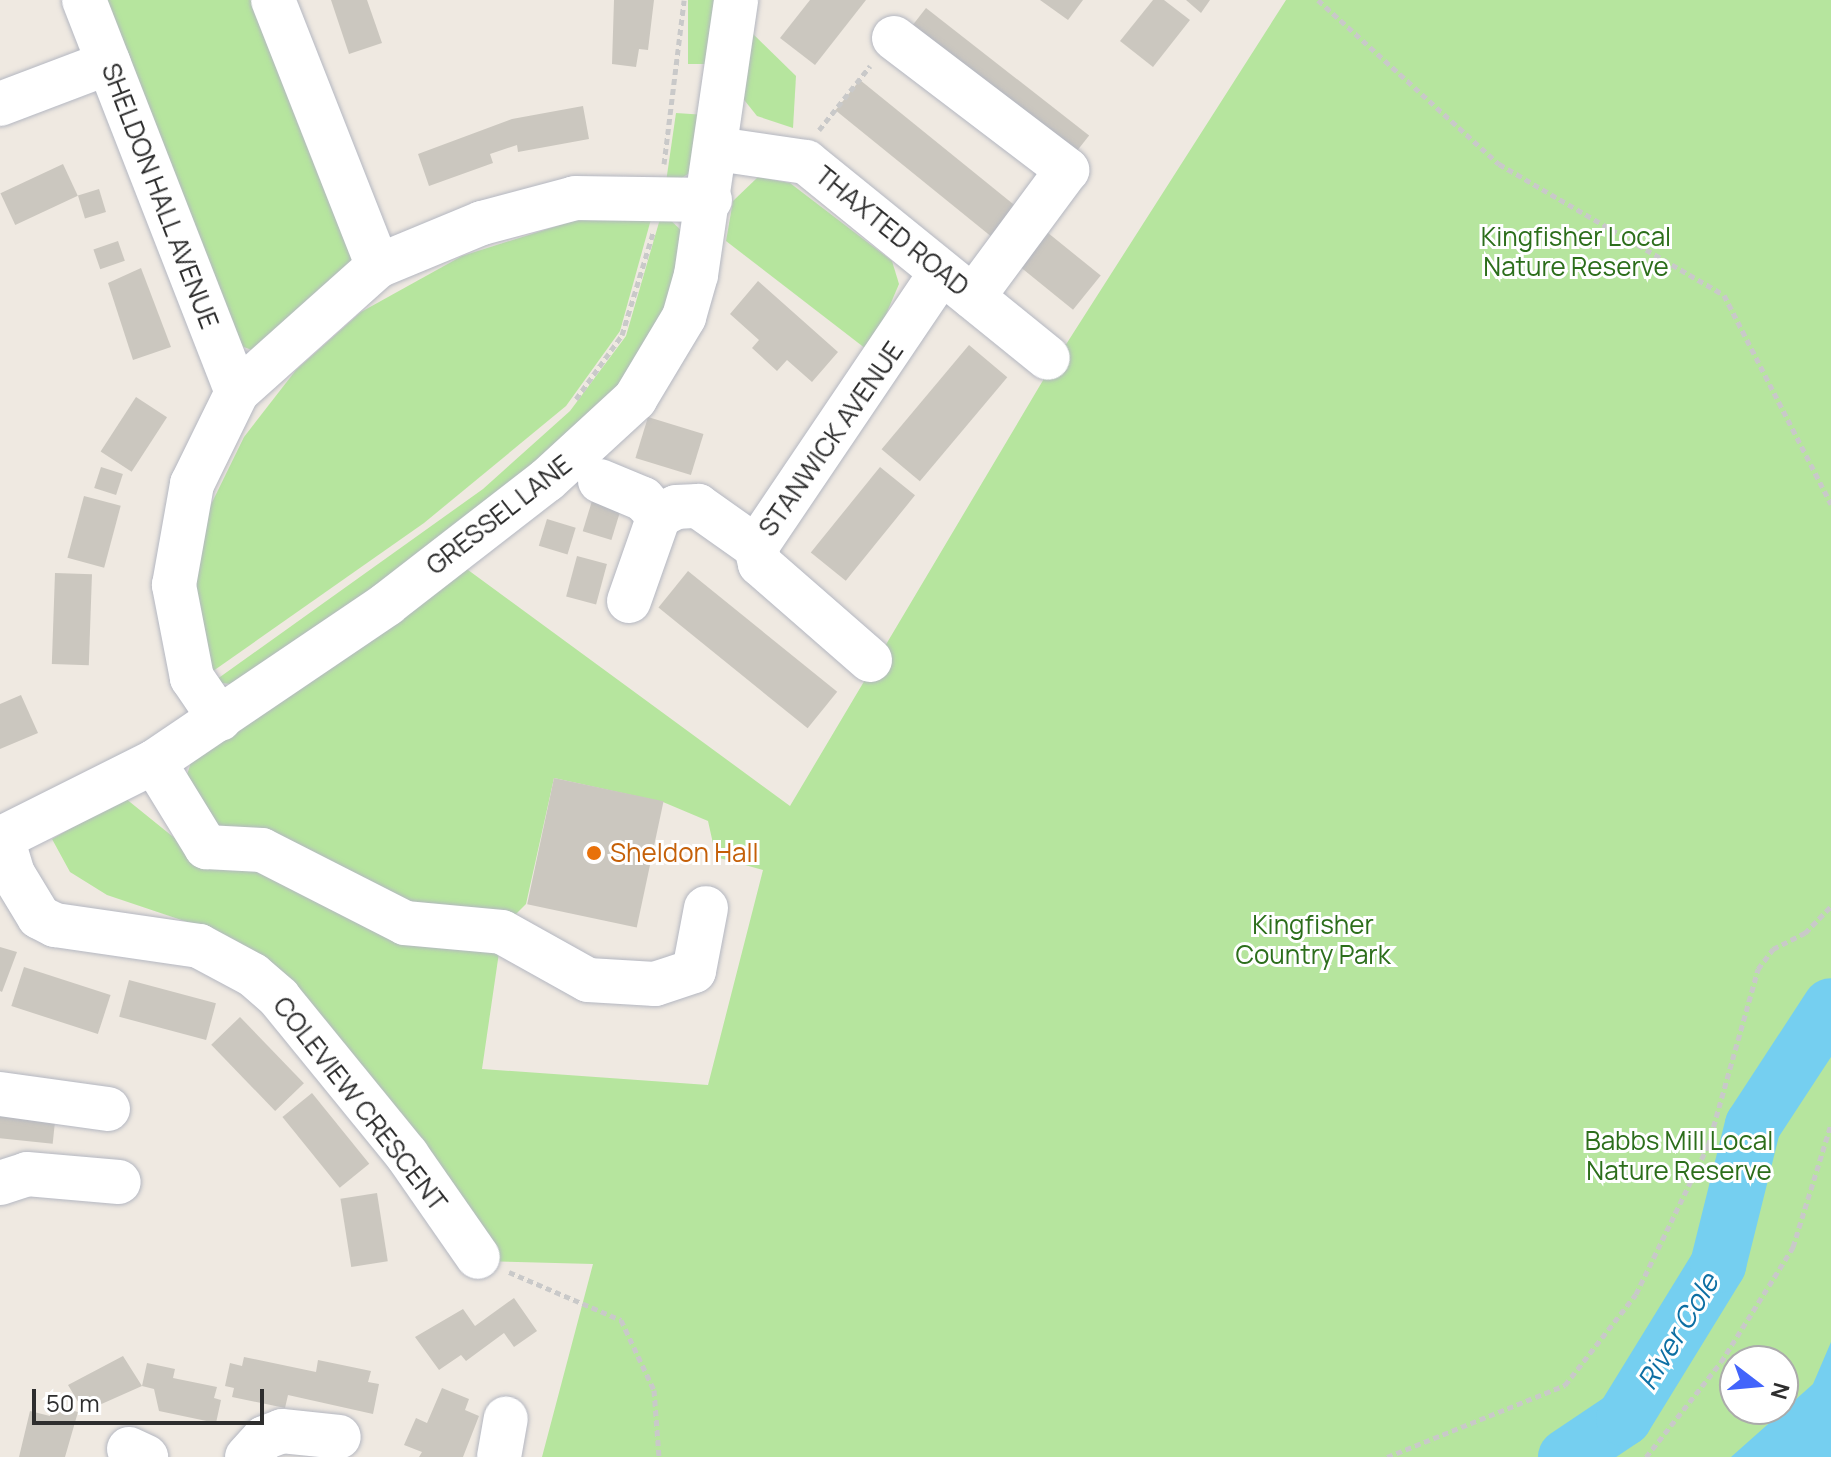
<!DOCTYPE html>
<style>
body{margin:0}
#map{position:relative;width:1831px;height:1457px;overflow:hidden;background:#efe9e1;font-family:Manrope,sans-serif}
div>[style]{position:absolute}
[style*='--x']{left:calc(var(--x)*1px);top:calc(var(--y)*1px);width:calc(var(--w)*1px);rotate:calc(var(--a)*1deg)}
.green>*{inset:0;background:#b6e59e;transform-origin:0 0}
.water>*{inset:0;background:#75cff0}
.river>*{height:56px;margin:-28px;padding:0 28px;transform-origin:28px;border-radius:28px;background:#75cff0}
.building>*{inset:0;background:#cbc7bf;transform-origin:0 0}
.path>*{height:5px;margin-top:-2.5px;transform-origin:0;background:repeating-linear-gradient(90deg,#c9c9c9 0 6px,transparent 0 10px)}
.roads{filter:drop-shadow(0 0 2px #b4b7c1) drop-shadow(0 0 2px #b4b7c1)}
.minor>*{height:44px;margin:-22px;padding:0 22px;transform-origin:22px;border-radius:22px;background:#fff}
.dots>*{width:22px;height:22px;translate:-50% -50%;box-sizing:border-box;border:4px solid #fff;border-radius:50%}
span{translate:-50% -50%;white-space:nowrap;text-align:center;line-height:1.15;-webkit-text-stroke:6px #fff;paint-order:stroke}
.street-label{font-size:26px;color:#2e2e2e}
.park-label{font-size:26px;color:#2c6e1b}
.food-label{font-size:26px;color:#c56008}
.left{translate:0 -50%;text-align:left}
.water-label{font-size:28px;color:#0d6fa3;font-style:italic}
.north{position:absolute;left:1719px;top:1345px;width:80px;height:80px;box-sizing:border-box;background:#fff;border:2px solid #ababab;border-radius:50%;rotate:106deg;font-size:22px;font-weight:700;line-height:32px;text-align:center;color:#2e2e2e}
.north::after{content:'';display:block;margin:auto;width:28px;height:36px;background:#4264fb;clip-path:polygon(50% 0,100% 100%,50% 72%,0 100%)}
.scale{position:absolute;left:32px;top:1389px;width:232px;height:36px;box-sizing:border-box;border:4px solid #2e2e2e;border-top:0;padding-left:10px;font-size:24px;line-height:28px;white-space:nowrap;color:#2e2e2e;-webkit-text-stroke:6px #fff;paint-order:stroke}
</style>
<div id="map">
<div class="green">
<i style="clip-path:polygon(98px 0,262px 0,358px 259px,254px 351px,239px 345px)"></i>
<i style="left:688px;top:0;width:29px;height:64px"></i>
<i style="clip-path:polygon(evenodd,1286px 0,1831px 0,1831px 1457px,542px 1457px,593px 1264px,478px 1261px,220px 933px,107px 895px,70px 872px,52px 839px,125px 798px,198px 857px,502px 932px,482px 1069px,708px 1085px,763px 870px,716px 857px,708px 821px,663px 802px,554px 778px,526px 904px,505px 925px,459px 920px,224px 835px,184px 784px,194px 753px,464px 567px,790px 806px,1042px 382px,1286px 0,1735px 1361px,1783px 1361px,1783px 1409px,1735px 1409px,1735px 1361px)"></i>
<i style="clip-path:polygon(750px 31px,796px 76px,793px 128px,757px 116px,741px 96px)"></i>
<i style="clip-path:polygon(676px 113px,706px 115px,694px 170px,665px 189px)"></i>
<i style="clip-path:polygon(758px 177px,790px 183px,892px 261px,899px 284px,870px 352px,726px 241px,733px 201px)"></i>
<i style="clip-path:polygon(653px 212px,620px 331px,566px 406px,424px 523px,206px 676px,189px 625px,200px 527px,244px 437px,296px 370px,361px 312px,462px 256px,573px 221px)"></i>
<i style="clip-path:polygon(662px 212px,685px 234px,675px 287px,650px 344px,615px 396px,416px 560px,239px 685px,213px 682px,483px 489px,570px 411px,626px 336px)"></i>
</div>
<div class="water">
<i style="clip-path:polygon(1831px 1342px,1831px 1457px,1731px 1457px,1813px 1384px)"></i>
</div>
<div class="river">
<i style="--x:1566;--y:1457;--w:70;--a:-33.9"></i>
<i style="--x:1624;--y:1418;--w:180;--a:-58.4"></i>
<i style="--x:1718;--y:1265;--w:144;--a:-76"></i>
<i style="--x:1753;--y:1125;--w:142;--a:-56.8"></i>
</div>
<div class="building">
<i style="clip-path:polygon(331px 0,367px 0,382px 43px,349px 54px)"></i>
<i style="clip-path:polygon(614px 0,654px 0,648px 50px,639px 49px,636px 67px,612px 64px)"></i>
<i style="clip-path:polygon(810px 0,866px 0,815px 65px,780px 38px)"></i>
<i style="clip-path:polygon(1040px 0,1083px 0,1068px 20px)"></i>
<i style="clip-path:polygon(1153px 0,1164px 0,1190px 20px,1153px 67px,1120px 41px)"></i>
<i style="clip-path:polygon(1186px 0,1210px 0,1201px 13px)"></i>
<i style="left:926px;top:8px;width:207px;height:24px;rotate:38deg"></i>
<i style="left:860px;top:80px;width:208px;height:39px;rotate:39deg"></i>
<i style="clip-path:polygon(583px 106px,589px 139px,518px 152px,517px 145px,490px 154px,493px 163px,429px 186px,418px 154px,512px 119px)"></i>
<i style="left:63px;top:164px;width:35px;height:69px;rotate:65deg"></i>
<i style="left:99px;top:189px;width:24px;height:22px;rotate:73deg"></i>
<i style="left:1037px;top:224px;width:82px;height:44px;rotate:39deg"></i>
<i style="left:118px;top:241px;width:21px;height:26px;rotate:71deg"></i>
<i style="clip-path:polygon(141px 268px,171px 347px,133px 360px,108px 283px)"></i>
<i style="clip-path:polygon(758px 281px,838px 352px,812px 382px,787px 360px,777px 371px,752px 348px,759px 340px,730px 314px)"></i>
<i style="left:969px;top:345px;width:50px;height:136px;rotate:40deg"></i>
<i style="left:136px;top:397px;width:37px;height:65px;rotate:33deg"></i>
<i style="left:648px;top:417px;width:58px;height:43px;rotate:17deg"></i>
<i style="left:101px;top:467px;width:23px;height:22px;rotate:18deg"></i>
<i style="left:880px;top:467px;width:45px;height:110px;rotate:39deg"></i>
<i style="left:595px;top:491px;width:30px;height:42px;rotate:17deg"></i>
<i style="left:84px;top:496px;width:38px;height:64px;rotate:15deg"></i>
<i style="left:547px;top:519px;width:30px;height:28px;rotate:17deg"></i>
<i style="left:577px;top:556px;width:31px;height:42px;rotate:15deg"></i>
<i style="left:688px;top:571px;width:192px;height:47px;rotate:39deg"></i>
<i style="left:55px;top:573px;width:37px;height:91px;rotate:2deg"></i>
<i style="clip-path:polygon(21px 695px,38px 733px,0 749px,0 704px)"></i>
<i style="left:554px;top:778px;width:112px;height:129px;rotate:12deg"></i>
<i style="clip-path:polygon(0 947px,17px 952px,2px 992px,0 991px)"></i>
<i style="left:24px;top:967px;width:91px;height:41px;rotate:18deg"></i>
<i style="left:129px;top:980px;width:90px;height:38px;rotate:15deg"></i>
<i style="left:240px;top:1017px;width:92px;height:40px;rotate:46deg"></i>
<i style="left:312px;top:1093px;width:91px;height:38px;rotate:51deg"></i>
<i style="left:0;top:1109px;width:56px;height:29px;rotate:6deg"></i>
<i style="left:377px;top:1193px;width:69px;height:37px;rotate:81deg"></i>
<i style="clip-path:polygon(514px 1298px,537px 1331px,514px 1347px,504px 1333px,466px 1361px,461px 1355px,439px 1370px,415px 1337px,463px 1309px,475px 1326px)"></i>
<i style="clip-path:polygon(123px 1356px,142px 1386px,97px 1406px,92px 1398px,80px 1405px,68px 1385px)"></i>
<i style="clip-path:polygon(244px 1357px,316px 1372px,318px 1360px,371px 1371px,368px 1382px,379px 1384px,373px 1414px,288px 1395px,285px 1408px,232px 1397px,234px 1388px,225px 1386px,230px 1363px,242px 1366px)"></i>
<i style="clip-path:polygon(147px 1363px,175px 1369px,173px 1378px,217px 1387px,214px 1398px,221px 1400px,216px 1423px,159px 1411px,154px 1389px,142px 1386px)"></i>
<i style="clip-path:polygon(442px 1388px,469px 1399px,465px 1410px,479px 1416px,463px 1457px,419px 1457px,422px 1452px,404px 1445px,416px 1418px,427px 1423px)"></i>
<i style="clip-path:polygon(53px 1405px,78px 1412px,65px 1457px,19px 1457px,30px 1411px,50px 1416px)"></i>
</div>
<div class="path">
<i style="--x:1318;--y:0;--w:244;--a:42.2"></i>
<i style="--x:1499;--y:164;--w:260;--a:30.2"></i>
<i style="--x:1724;--y:295;--w:235;--a:62.9"></i>
<i style="--x:819;--y:130;--w:82;--a:-51.4"></i>
<i style="--x:664;--y:164;--w:165;--a:-83"></i>
<i style="--x:576;--y:399;--w:79;--a:-54.3"></i>
<i style="--x:622;--y:335;--w:107;--a:-73.1"></i>
<i style="--x:509;--y:1272;--w:122;--a:23.2"></i>
<i style="--x:621;--y:1320;--w:77;--a:64.8"></i>
<i style="--x:654;--y:1390;--w:67;--a:85.7"></i>
<i style="--x:1387;--y:1457;--w:192;--a:-22"></i>
<i style="--x:1565;--y:1385;--w:115;--a:-52"></i>
<i style="--x:1636;--y:1294;--w:165;--a:-64.1"></i>
<i style="--x:1708;--y:1146;--w:184;--a:-74.2"></i>
<i style="--x:1758;--y:969;--w:25;--a:-53"></i>
<i style="--x:1773;--y:949;--w:36;--a:-27"></i>
<i style="--x:1805;--y:933;--w:37;--a:-46"></i>
<i style="--x:1646;--y:1457;--w:121;--a:-51.7"></i>
<i style="--x:1721;--y:1362;--w:136;--a:-57.9"></i>
<i style="--x:1793;--y:1247;--w:129;--a:-72.8"></i>
</div>
<div class="roads">
<div class="minor">
<i style="--x:84;--y:0;--w:421;--a:68.7"></i>
<i style="--x:273;--y:0;--w:286;--a:68.5"></i>
<i style="--x:894;--y:38;--w:218;--a:37.3"></i>
<i style="--x:1067;--y:170;--w:158;--a:126.5"></i>
<i style="--x:0;--y:104;--w:116;--a:-20.8"></i>
<i style="--x:717;--y:149;--w:90;--a:8.3"></i>
<i style="--x:806;--y:162;--w:311;--a:39"></i>
<i style="--x:600;--y:481;--w:47;--a:22.7"></i>
<i style="--x:643;--y:499;--w:23;--a:47"></i>
<i style="--x:629;--y:601;--w:90;--a:-70.6"></i>
<i style="--x:659;--y:516;--w:19;--a:-28"></i>
<i style="--x:676;--y:507;--w:22;--a:-3"></i>
<i style="--x:698;--y:506;--w:71;--a:35.3"></i>
<i style="--x:870;--y:660;--w:146;--a:-138.9"></i>
<i style="--x:760;--y:564;--w:17;--a:-103"></i>
<i style="--x:756;--y:547;--w:331;--a:-56"></i>
<i style="--x:220;--y:719;--w:50;--a:-124.3"></i>
<i style="--x:192;--y:678;--w:95;--a:-101"></i>
<i style="--x:174;--y:585;--w:103;--a:-79.9"></i>
<i style="--x:192;--y:484;--w:102;--a:-63.9"></i>
<i style="--x:237;--y:392;--w:189;--a:-41.8"></i>
<i style="--x:378;--y:266;--w:113;--a:-22.5"></i>
<i style="--x:482;--y:223;--w:96;--a:-15"></i>
<i style="--x:575;--y:198;--w:135;--a:0.8"></i>
<i style="--x:154;--y:762;--w:100;--a:58.5"></i>
<i style="--x:206;--y:847;--w:56;--a:3.1"></i>
<i style="--x:262;--y:850;--w:161;--a:27"></i>
<i style="--x:405;--y:923;--w:97;--a:5.3"></i>
<i style="--x:502;--y:932;--w:98;--a:29.2"></i>
<i style="--x:588;--y:980;--w:67;--a:3.4"></i>
<i style="--x:655;--y:984;--w:41;--a:-18.4"></i>
<i style="--x:694;--y:971;--w:64;--a:-79.2"></i>
<i style="--x:2;--y:838;--w:38;--a:73"></i>
<i style="--x:13;--y:874;--w:50;--a:58.8"></i>
<i style="--x:39;--y:917;--w:18;--a:27"></i>
<i style="--x:55;--y:925;--w:146;--a:8.3"></i>
<i style="--x:199;--y:946;--w:61;--a:28.2"></i>
<i style="--x:253;--y:975;--w:35;--a:41"></i>
<i style="--x:279;--y:998;--w:203;--a:50.8"></i>
<i style="--x:407;--y:1155;--w:124;--a:55.2"></i>
<i style="--x:0;--y:839;--w:172;--a:-26.6"></i>
<i style="--x:154;--y:762;--w:282;--a:-34.1"></i>
<i style="--x:387;--y:604;--w:202;--a:-37.8"></i>
<i style="--x:547;--y:480;--w:120;--a:-42.6"></i>
<i style="--x:635;--y:399;--w:96;--a:-59.1"></i>
<i style="--x:684;--y:317;--w:44;--a:-74.1"></i>
<i style="--x:696;--y:275;--w:278;--a:-81.7"></i>
<i style="--x:0;--y:1094;--w:109;--a:7.9"></i>
<i style="--x:0;--y:1183;--w:28;--a:-18"></i>
<i style="--x:27;--y:1174;--w:92;--a:5"></i>
<i style="--x:129;--y:1449;--w:19;--a:25"></i>
<i style="--x:247;--y:1457;--w:25;--a:-48"></i>
<i style="--x:264;--y:1438;--w:19;--a:-21"></i>
<i style="--x:282;--y:1431;--w:57;--a:6"></i>
<i style="--x:499;--y:1457;--w:39;--a:-80"></i>
</div>
</div>
<div class="dots">
<i style="left:594px;top:853px;background:#e8710a"></i>
</div>
<div class="street-label">
<span style="left:160px;top:196px;rotate:69deg">SHELDON HALL AVENUE</span>
<span style="left:892px;top:231px;rotate:39deg">THAXTED ROAD</span>
<span style="left:831px;top:439px;rotate:-55deg">STANWICK AVENUE</span>
<span style="left:499px;top:515px;rotate:-38deg">GRESSEL LANE</span>
<span style="left:360px;top:1104px;rotate:52deg">COLEVIEW CRESCENT</span>
</div>
<div class="park-label">
<span style="left:1576px;top:252px">Kingfisher Local<br>Nature Reserve</span>
<span style="left:1313px;top:940px">Kingfisher<br>Country Park</span>
<span style="left:1679px;top:1156px">Babbs Mill Local<br>Nature Reserve</span>
</div>
<div class="food-label">
<span class="left" style="left:610px;top:853px">Sheldon Hall</span>
</div>
<div class="water-label">
<span style="left:1677px;top:1331px;rotate:-59deg">River Cole</span>
</div>
<div class="north">N</div>
<div class="scale">50 m</div>
</div>
